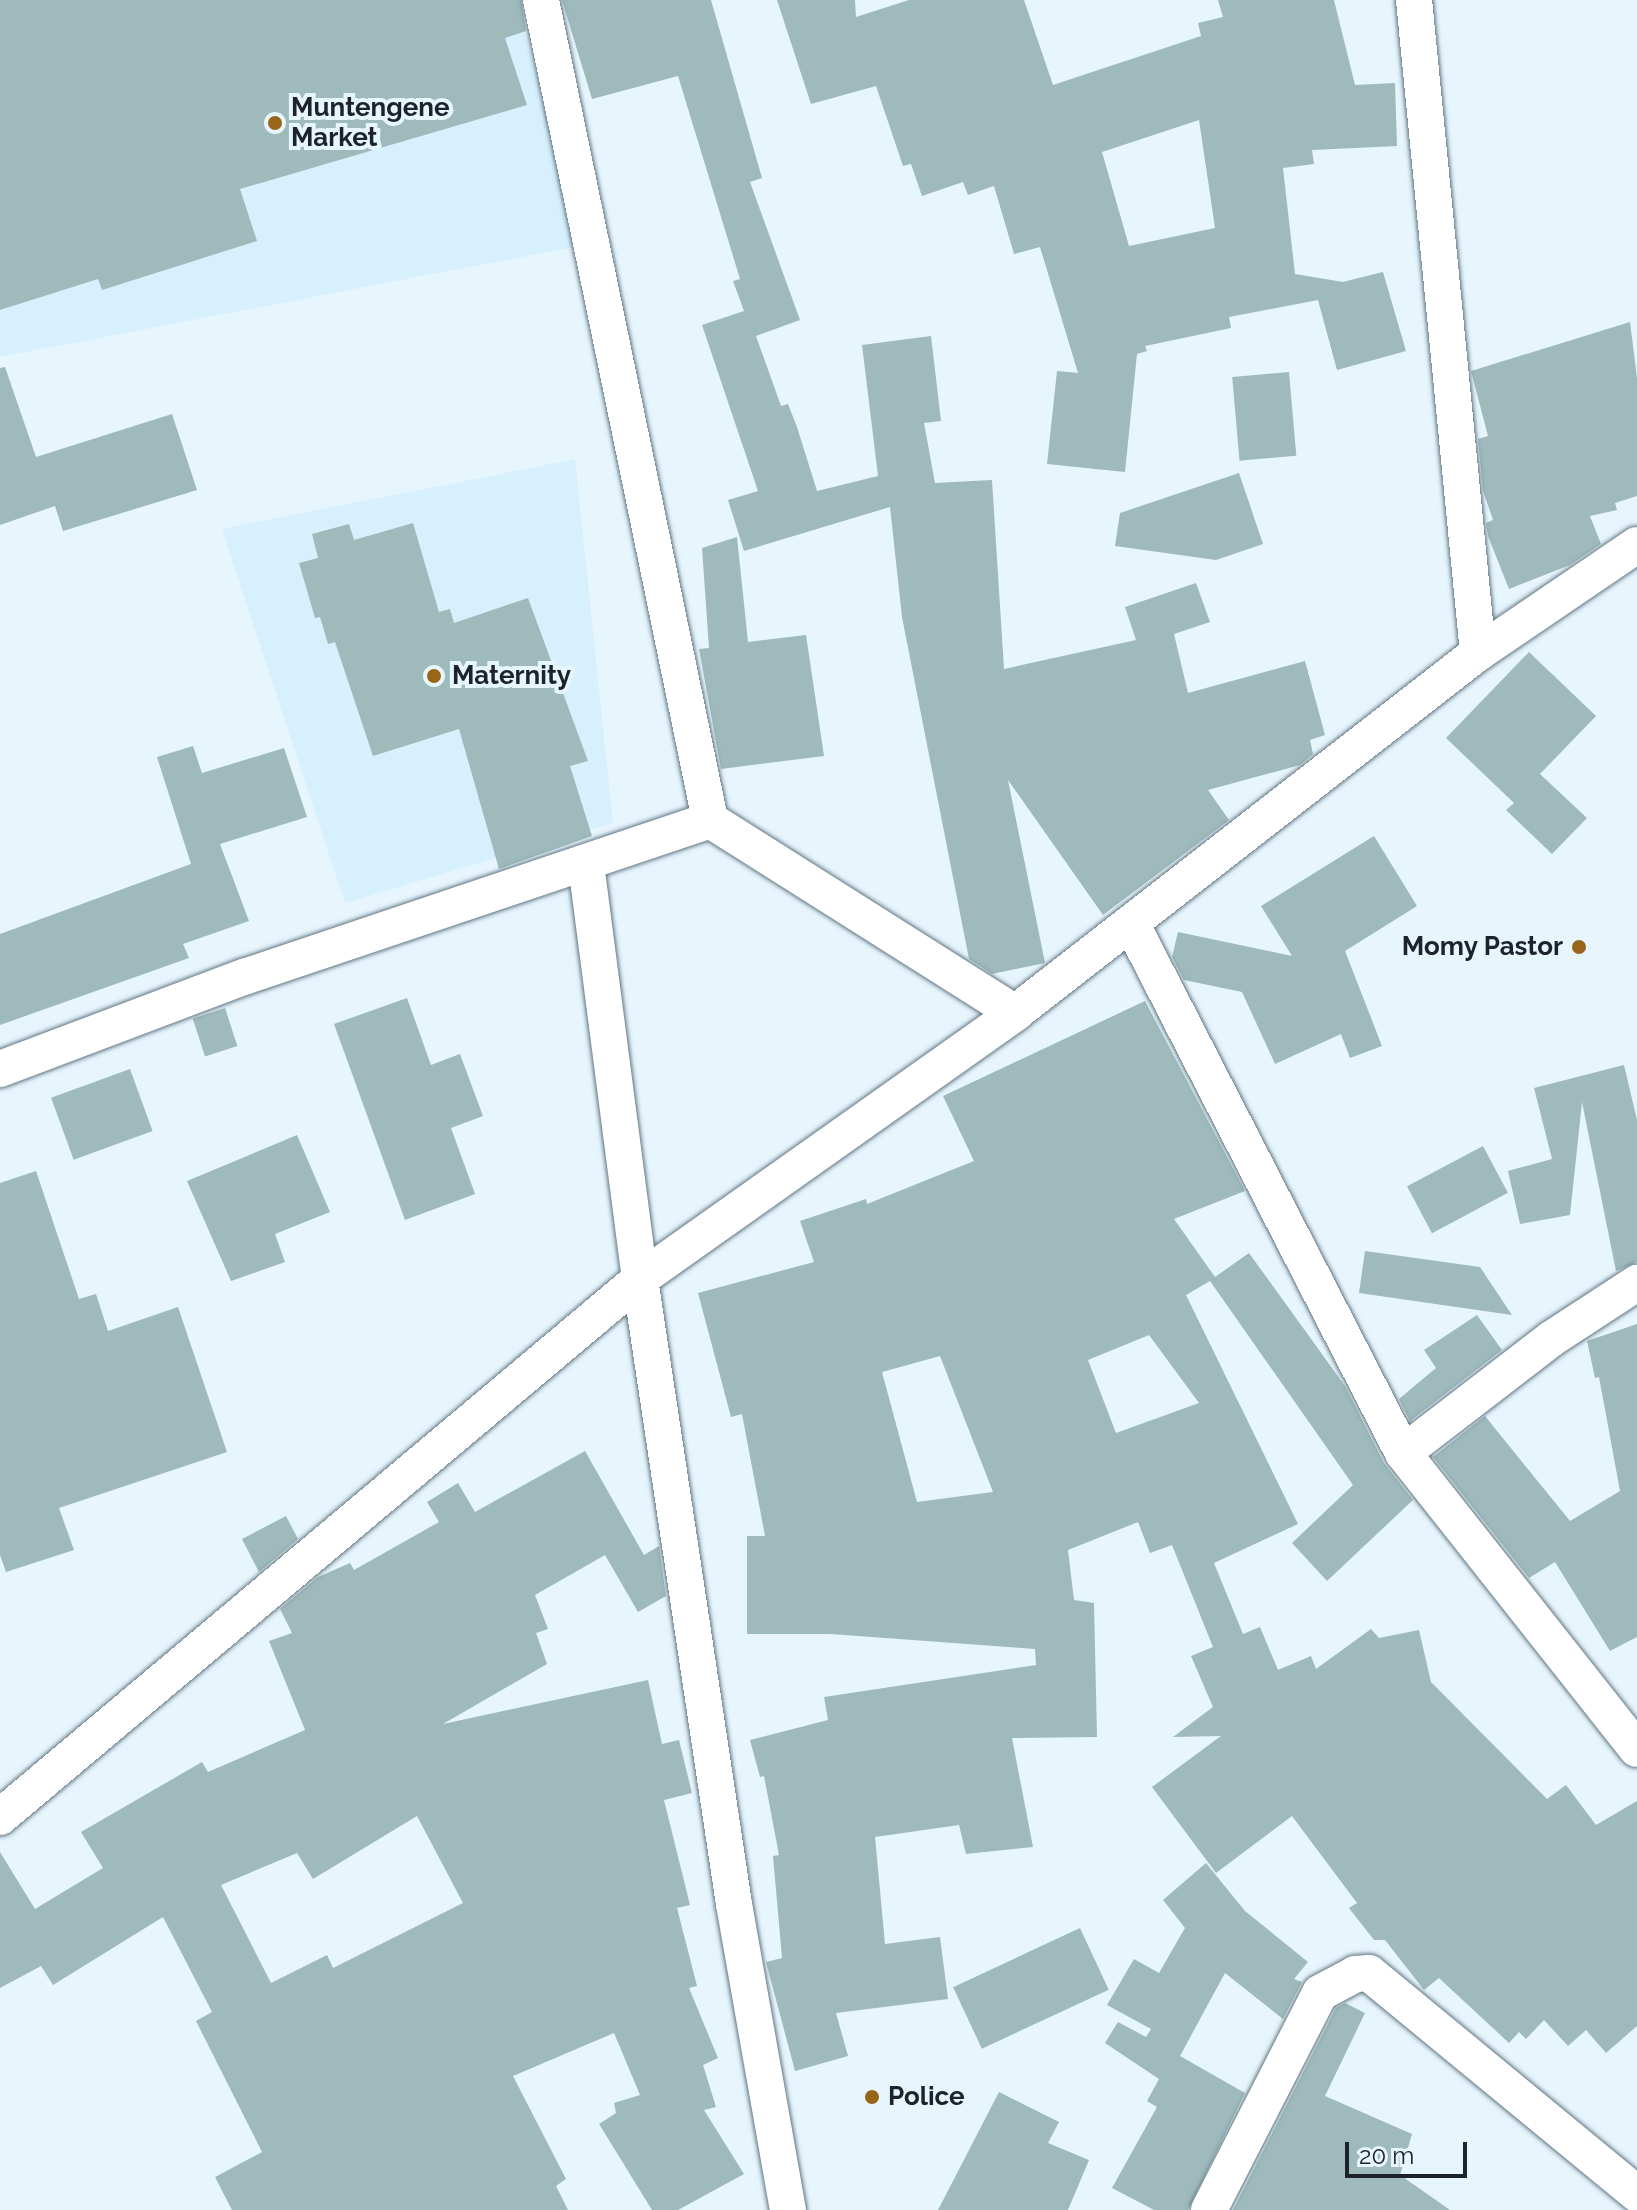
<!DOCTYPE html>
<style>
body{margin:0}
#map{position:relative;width:1637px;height:2210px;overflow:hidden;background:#e7f5fd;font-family:Raleway,sans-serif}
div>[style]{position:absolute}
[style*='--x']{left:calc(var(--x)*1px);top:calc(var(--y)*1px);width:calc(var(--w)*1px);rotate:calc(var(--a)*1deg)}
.built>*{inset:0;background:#d7f0fe}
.building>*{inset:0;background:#9ebabb;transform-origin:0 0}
.roads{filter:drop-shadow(0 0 2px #617681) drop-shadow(0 0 2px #617681)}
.street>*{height:36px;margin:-18px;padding:0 18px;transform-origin:18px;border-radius:18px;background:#fff}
.dots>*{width:22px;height:22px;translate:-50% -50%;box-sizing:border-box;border:4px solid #e7f5fd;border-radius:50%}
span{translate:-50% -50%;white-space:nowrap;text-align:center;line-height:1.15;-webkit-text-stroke:8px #e7f5fd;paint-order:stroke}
.poi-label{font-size:26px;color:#1c2429;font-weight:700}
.left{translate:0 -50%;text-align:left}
.right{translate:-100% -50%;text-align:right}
.scale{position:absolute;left:1345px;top:2142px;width:122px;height:36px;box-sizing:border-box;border:4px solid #1c2429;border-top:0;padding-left:10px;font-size:24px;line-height:28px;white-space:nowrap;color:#1c2429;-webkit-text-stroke:6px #e7f5fd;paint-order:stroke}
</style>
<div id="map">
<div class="built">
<i style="clip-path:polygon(0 0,515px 0,585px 245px,0 357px)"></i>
<i style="clip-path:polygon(575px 459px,613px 823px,345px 903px,222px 529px)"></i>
</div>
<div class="building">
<i style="clip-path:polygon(0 0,521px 0,526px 31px,505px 38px,527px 105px,240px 189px,257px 241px,102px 290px,98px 279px,0 310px)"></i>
<i style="clip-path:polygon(562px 0,711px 0,762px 178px,750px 182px,800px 320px,756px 336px,781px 406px,788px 404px,797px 427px,817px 491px,878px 476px,862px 345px,931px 336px,941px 421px,924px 423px,935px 483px,992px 480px,1004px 669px,1136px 640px,1125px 607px,1196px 583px,1210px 622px,1174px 634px,1188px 693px,1305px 661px,1325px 735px,1310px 740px,1313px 754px,1300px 765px,1208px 790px,1229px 820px,1103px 915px,1008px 780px,1045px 963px,992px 974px,969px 959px,902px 617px,890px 507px,744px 551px,728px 500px,758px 491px,702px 325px,744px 311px,733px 281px,740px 279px,678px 76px,592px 99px)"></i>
<i style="clip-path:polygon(evenodd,777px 0,855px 0,856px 17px,909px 0,1024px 0,1053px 85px,1201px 36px,1198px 23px,1223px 17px,1218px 0,1334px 0,1355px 85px,1395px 83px,1397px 146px,1312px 150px,1314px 164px,1283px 168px,1295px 274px,1343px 282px,1383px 272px,1406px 351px,1337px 370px,1318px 300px,1229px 317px,1231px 328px,1145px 346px,1147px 351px,1137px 354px,1125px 472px,1047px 464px,1057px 371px,1078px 373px,1040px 247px,1014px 254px,994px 186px,968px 195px,963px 182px,922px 196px,911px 164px,903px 166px,876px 86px,811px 104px,777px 0,1199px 120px,1215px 228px,1129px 246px,1102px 152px,1199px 120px)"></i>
<i style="clip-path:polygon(1630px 322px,1637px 378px,1637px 496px,1615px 503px,1617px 510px,1590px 516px,1601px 544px,1570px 565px,1509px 589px,1488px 536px,1486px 523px,1493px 520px,1483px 491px,1478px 439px,1488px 436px,1471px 371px)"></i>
<i style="clip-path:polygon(5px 367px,36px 457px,172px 414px,197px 490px,63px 531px,55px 506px,0 525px,0 368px)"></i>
<i style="left:1289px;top:372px;width:84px;height:57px;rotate:85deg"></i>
<i style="clip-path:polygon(1239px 473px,1263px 544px,1216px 560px,1115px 546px,1120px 513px)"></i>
<i style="clip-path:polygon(413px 523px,439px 612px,450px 609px,454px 623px,528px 598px,588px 761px,570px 766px,592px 836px,499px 869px,459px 729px,373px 756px,335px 642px,328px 644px,320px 617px,315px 618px,299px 563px,318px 558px,312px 534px,349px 524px,354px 540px)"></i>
<i style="clip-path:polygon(737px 537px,748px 642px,806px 635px,824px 756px,721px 769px,699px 649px,709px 648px,702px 548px)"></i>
<i style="clip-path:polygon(1529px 652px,1596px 716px,1540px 774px,1587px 818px,1552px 854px,1506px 810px,1514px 803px,1446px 738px)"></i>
<i style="clip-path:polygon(193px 746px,202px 773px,284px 748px,307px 817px,220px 844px,249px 921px,183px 944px,189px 958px,0 1025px,0 934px,191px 864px,157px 757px)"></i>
<i style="clip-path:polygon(1374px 836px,1417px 906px,1345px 951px,1382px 1046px,1350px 1058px,1341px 1034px,1275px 1064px,1242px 992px,1184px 980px,1172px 957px,1178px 932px,1292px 956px,1261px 906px)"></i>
<i style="clip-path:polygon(407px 998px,431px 1065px,460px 1054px,483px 1116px,451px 1128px,475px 1194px,405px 1220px,334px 1024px)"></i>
<i style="clip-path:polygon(evenodd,1145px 1001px,1245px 1191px,1174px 1219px,1215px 1277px,1249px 1253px,1345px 1386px,1384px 1463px,1413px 1500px,1327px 1581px,1292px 1543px,1353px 1485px,1210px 1281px,1186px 1295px,1298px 1524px,1214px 1563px,1243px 1634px,1260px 1627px,1278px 1670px,1311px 1656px,1316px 1669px,1371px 1629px,1379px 1638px,1419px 1630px,1431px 1682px,1547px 1799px,1566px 1785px,1596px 1825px,1637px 1801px,1637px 2026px,1606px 2053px,1586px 2030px,1568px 2046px,1544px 2020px,1526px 2039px,1519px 2032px,1509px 2043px,1439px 1978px,1424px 1990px,1385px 1940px,1374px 1940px,1349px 1908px,1357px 1903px,1292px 1816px,1216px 1873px,1152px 1787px,1221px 1736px,1173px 1737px,1213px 1707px,1191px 1656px,1213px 1647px,1172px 1545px,1150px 1553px,1138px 1522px,1068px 1550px,1074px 1600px,1094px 1603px,1097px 1737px,1012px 1738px,1033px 1847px,966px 1854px,959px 1825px,875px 1837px,885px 1944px,940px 1937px,948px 1999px,836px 2013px,848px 2056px,795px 2071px,766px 1962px,782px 1958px,773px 1856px,779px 1855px,764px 1776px,760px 1777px,750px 1740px,828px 1720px,824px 1697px,1036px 1665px,1035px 1649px,831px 1634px,747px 1634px,747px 1536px,765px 1536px,742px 1414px,731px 1417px,698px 1293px,814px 1262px,800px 1221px,866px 1199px,867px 1204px,974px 1161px,943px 1096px,1145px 1001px,1149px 1335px,1199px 1403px,1116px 1433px,1088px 1360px,1149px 1335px,1145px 1001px,940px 1356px,993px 1492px,917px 1502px,882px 1372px,940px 1356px)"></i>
<i style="left:225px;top:1008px;width:40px;height:34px;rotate:72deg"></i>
<i style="clip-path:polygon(1624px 1065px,1637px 1120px,1637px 1262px,1616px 1271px,1582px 1102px,1570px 1215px,1520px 1224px,1508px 1171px,1552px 1159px,1534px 1088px)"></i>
<i style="left:130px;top:1069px;width:66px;height:84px;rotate:70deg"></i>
<i style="clip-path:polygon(297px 1135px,330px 1212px,275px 1234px,285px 1262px,231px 1281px,187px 1181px)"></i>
<i style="left:1483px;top:1146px;width:53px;height:86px;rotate:62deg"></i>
<i style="clip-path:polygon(36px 1171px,79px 1299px,96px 1294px,108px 1331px,178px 1307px,227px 1452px,59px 1508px,74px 1550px,6px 1572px,0 1555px,0 1183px)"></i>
<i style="clip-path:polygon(1365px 1251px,1480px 1267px,1512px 1315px,1359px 1293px)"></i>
<i style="clip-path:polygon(1477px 1315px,1502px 1350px,1410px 1421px,1399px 1399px,1436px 1368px,1424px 1350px)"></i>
<i style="clip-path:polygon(1637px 1324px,1637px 1637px,1610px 1651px,1555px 1562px,1529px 1578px,1433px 1457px,1485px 1416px,1570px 1521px,1620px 1491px,1599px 1377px,1595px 1378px,1587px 1341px)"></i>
<i style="clip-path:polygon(evenodd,585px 1451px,644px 1555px,659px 1546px,666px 1596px,638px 1612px,605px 1555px,535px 1595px,548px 1629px,536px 1633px,547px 1664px,443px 1724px,648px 1680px,662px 1744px,679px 1740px,692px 1793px,664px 1800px,690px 1905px,677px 1908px,697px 1986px,689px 1988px,718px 2058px,703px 2065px,716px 2107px,704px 2110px,744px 2174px,678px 2210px,652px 2210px,599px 2124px,616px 2113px,614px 2103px,640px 2095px,614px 2033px,513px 2076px,566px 2179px,556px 2186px,568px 2210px,232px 2210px,215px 2177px,262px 2152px,196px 2021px,212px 2012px,163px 1917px,53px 1985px,41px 1966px,0 1988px,0 1852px,35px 1909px,103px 1868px,81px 1832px,202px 1762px,208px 1772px,305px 1730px,269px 1641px,292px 1633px,280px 1609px,318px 1577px,350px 1563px,354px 1570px,439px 1522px,427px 1502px,458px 1483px,475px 1512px,585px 1451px,417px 1816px,463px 1903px,333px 1968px,327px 1955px,271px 1983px,221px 1885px,297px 1853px,313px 1879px,417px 1816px)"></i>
<i style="clip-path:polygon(286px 1516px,298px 1539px,259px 1572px,242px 1539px)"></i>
<i style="clip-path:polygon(1206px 1863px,1245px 1911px,1308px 1962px,1294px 1979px,1302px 1982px,1283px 2019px,1225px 1973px,1180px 2056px,1245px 2093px,1188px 2210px,1154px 2210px,1112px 2188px,1157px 2107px,1147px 2101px,1159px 2079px,1105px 2043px,1118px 2022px,1146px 2037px,1151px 2029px,1107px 2005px,1134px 1959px,1159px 1973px,1185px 1928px,1163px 1900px)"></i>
<i style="left:1080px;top:1928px;width:68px;height:140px;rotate:65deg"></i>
<i style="clip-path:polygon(1345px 2003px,1365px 2013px,1325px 2096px,1412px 2134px,1400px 2175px,1450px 2210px,1233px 2210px,1336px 2008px)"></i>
<i style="clip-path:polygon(999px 2092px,1059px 2122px,1048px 2143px,1089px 2160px,1068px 2210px,938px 2210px)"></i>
</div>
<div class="roads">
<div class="street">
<i style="--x:541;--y:0;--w:837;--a:78.35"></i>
<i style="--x:1414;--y:0;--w:656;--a:84.4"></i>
<i style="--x:586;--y:864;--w:418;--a:82.6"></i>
<i style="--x:640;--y:1279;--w:632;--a:81.45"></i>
<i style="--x:734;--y:1904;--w:311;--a:80"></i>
<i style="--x:1132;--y:925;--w:593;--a:62.83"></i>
<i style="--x:1403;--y:1453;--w:377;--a:51.7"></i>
<i style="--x:0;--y:1069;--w:261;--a:-20.7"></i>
<i style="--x:244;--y:977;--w:492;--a:-18.6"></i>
<i style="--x:710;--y:820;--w:361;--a:32.3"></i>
<i style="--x:1403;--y:1453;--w:187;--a:-37.6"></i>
<i style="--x:1551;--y:1339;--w:103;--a:-33.1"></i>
<i style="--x:0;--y:1817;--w:836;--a:-40.05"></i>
<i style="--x:640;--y:1279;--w:460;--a:-35.3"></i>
<i style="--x:1015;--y:1013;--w:586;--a:-37.87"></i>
<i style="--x:1478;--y:653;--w:192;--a:-34.2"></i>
<i style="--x:1209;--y:2210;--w:244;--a:-62.9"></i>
<i style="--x:1320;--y:1993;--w:40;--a:-28"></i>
<i style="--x:1355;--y:1974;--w:14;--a:-4"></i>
<i style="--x:1369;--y:1973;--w:347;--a:39.5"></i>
</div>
</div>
<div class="dots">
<i style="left:275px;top:123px;background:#986519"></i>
<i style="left:434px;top:676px;background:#986519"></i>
<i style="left:1579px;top:947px;background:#986519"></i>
<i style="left:872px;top:2097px;background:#986519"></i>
</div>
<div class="poi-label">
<span class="left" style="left:291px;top:123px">Muntengene<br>Market</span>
<span class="left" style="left:452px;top:676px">Maternity</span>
<span class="right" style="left:1563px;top:947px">Momy Pastor</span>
<span class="left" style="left:888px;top:2097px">Police</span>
</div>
<div class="scale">20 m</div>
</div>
